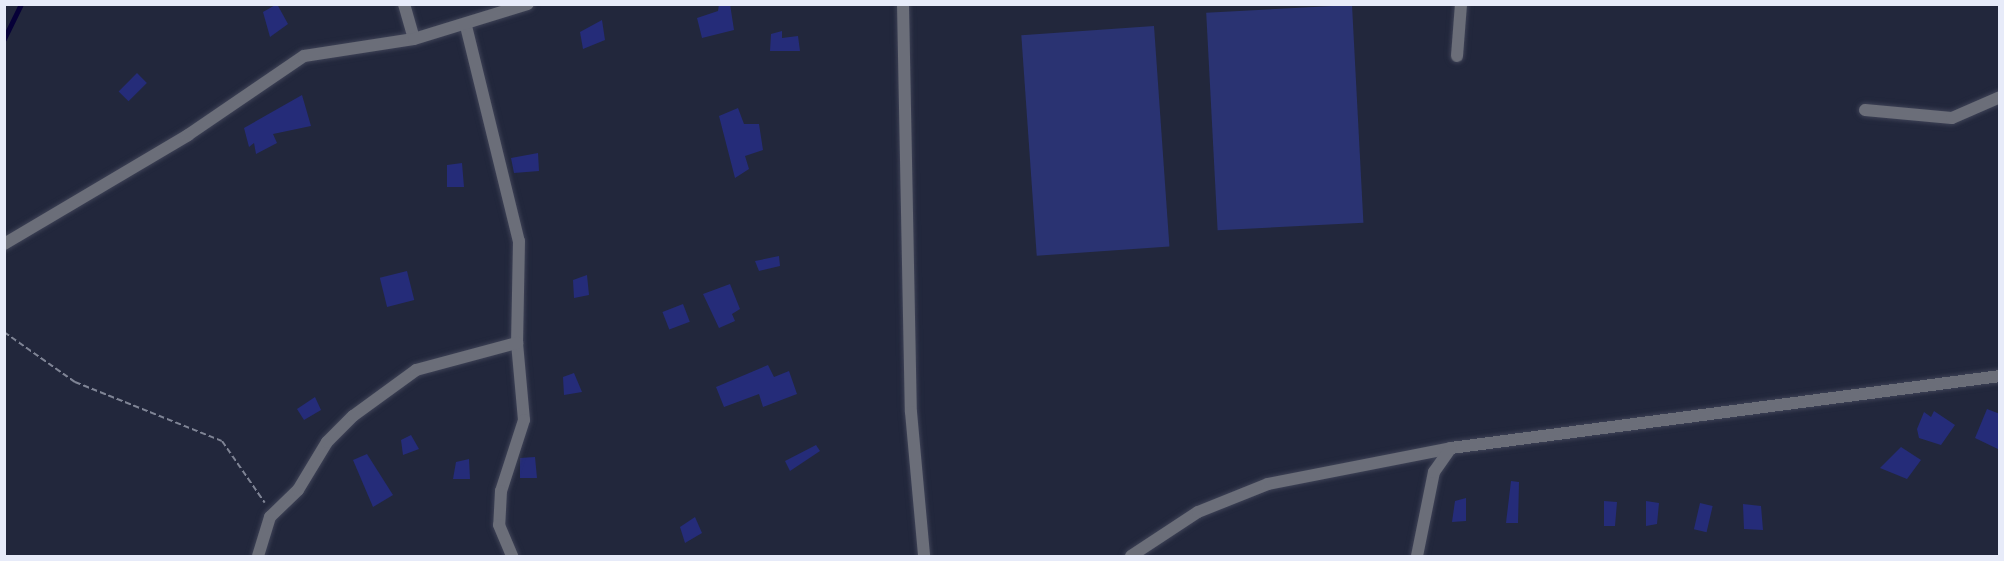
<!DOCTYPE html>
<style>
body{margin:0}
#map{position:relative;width:2004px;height:561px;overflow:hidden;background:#22273c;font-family:"DejaVu Sans",sans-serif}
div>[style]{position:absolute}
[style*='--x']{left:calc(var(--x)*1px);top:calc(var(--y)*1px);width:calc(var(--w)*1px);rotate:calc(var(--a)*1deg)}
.green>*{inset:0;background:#2a3372;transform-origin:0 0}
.stream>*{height:4.5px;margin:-2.25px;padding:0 2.25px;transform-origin:2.25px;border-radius:2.25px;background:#060038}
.building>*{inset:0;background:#252c79;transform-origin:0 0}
.path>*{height:2px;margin-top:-1px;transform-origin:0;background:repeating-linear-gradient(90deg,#7f8495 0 6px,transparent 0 9px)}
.roads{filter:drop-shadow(0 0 2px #3e4256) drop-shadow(0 0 2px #3e4256)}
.street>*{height:12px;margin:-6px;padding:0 6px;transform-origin:6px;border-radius:6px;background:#6b6e79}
span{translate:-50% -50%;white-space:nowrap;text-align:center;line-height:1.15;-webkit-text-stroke:4.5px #22273c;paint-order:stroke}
.frame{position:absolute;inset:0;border:6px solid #e7ebf9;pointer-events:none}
</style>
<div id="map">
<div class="green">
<i style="left:1352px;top:5px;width:218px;height:146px;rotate:87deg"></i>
<i style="left:1154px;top:26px;width:221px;height:133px;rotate:86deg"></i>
</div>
<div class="stream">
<i style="--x:4;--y:39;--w:39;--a:-64"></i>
</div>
<div class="building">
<i style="clip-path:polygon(277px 4px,288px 24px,270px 37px,263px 12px)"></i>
<i style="clip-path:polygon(719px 4px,730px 4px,734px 30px,702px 38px,697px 18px,718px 11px)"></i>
<i style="clip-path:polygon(602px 20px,605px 40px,583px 49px,580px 32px)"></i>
<i style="clip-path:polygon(782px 31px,782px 38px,798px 36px,800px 51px,770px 51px,771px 34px)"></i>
<i style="left:137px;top:73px;width:14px;height:26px;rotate:45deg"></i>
<i style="clip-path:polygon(302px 95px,311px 126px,273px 134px,277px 143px,256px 154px,254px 143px,249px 147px,244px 128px)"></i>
<i style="clip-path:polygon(738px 108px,744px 124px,759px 124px,763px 150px,745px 156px,749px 169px,735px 178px,719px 116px)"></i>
<i style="clip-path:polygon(538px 153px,539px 171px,514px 173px,511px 158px)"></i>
<i style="clip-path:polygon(462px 163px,464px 187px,447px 187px,447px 165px)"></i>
<i style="clip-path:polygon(779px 256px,780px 266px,759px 271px,755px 261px)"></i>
<i style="left:407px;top:271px;width:30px;height:28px;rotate:76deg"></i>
<i style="clip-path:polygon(587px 275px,589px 295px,574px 298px,573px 280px)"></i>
<i style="clip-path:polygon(730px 284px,740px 309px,732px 314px,735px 321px,719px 328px,703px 294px)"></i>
<i style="left:683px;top:304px;width:19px;height:22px;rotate:69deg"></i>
<i style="clip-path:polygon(768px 365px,774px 377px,789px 371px,797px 394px,763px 407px,759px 394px,724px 407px,716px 387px)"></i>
<i style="clip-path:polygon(574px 373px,582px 392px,564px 395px,563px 377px)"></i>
<i style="clip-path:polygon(315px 397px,321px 410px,304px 420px,297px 409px)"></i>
<i style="clip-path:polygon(1987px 409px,2000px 414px,2000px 450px,1975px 438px)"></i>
<i style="clip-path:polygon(1934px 411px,1955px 425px,1941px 445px,1919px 438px,1917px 429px,1924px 412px,1931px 417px)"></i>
<i style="clip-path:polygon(411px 435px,419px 449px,403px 455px,401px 440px)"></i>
<i style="clip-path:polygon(816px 445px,820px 451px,790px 471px,785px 461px)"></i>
<i style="clip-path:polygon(1901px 447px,1921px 460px,1907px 479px,1880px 468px)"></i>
<i style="clip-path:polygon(367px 454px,393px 495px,373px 507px,353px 460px)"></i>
<i style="clip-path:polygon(535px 457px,537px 478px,520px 478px,520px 458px)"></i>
<i style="clip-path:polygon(469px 459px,470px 479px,453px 479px,456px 462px)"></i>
<i style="clip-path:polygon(1511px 481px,1519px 482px,1518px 523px,1506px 523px)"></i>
<i style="clip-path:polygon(1466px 498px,1466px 521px,1452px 522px,1455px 501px)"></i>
<i style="clip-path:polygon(1604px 501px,1617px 502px,1615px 526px,1604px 526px)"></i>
<i style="clip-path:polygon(1646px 501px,1659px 503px,1657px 524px,1646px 526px)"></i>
<i style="left:1700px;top:503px;width:13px;height:27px;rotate:13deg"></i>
<i style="clip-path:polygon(1743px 504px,1761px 506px,1763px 530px,1744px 529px)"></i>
<i style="clip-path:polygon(695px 517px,702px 533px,685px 543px,680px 527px)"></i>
</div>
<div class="path">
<i style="--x:4;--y:332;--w:87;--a:35.2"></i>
<i style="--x:75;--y:382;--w:158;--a:21.9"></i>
<i style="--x:222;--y:441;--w:75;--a:55.3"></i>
</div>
<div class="roads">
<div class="street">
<i style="--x:404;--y:4;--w:36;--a:74"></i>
<i style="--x:903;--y:4;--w:408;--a:88.9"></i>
<i style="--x:911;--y:412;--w:145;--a:84.8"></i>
<i style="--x:466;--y:26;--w:221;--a:76.2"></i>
<i style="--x:519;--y:241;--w:102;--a:91.1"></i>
<i style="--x:517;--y:343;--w:77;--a:84.8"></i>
<i style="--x:524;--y:420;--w:75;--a:107.9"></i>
<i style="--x:501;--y:491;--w:34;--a:93"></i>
<i style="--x:499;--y:525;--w:34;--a:67"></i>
<i style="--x:1457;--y:56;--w:52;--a:-85.6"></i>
<i style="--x:1865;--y:110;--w:87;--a:5.3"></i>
<i style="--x:1952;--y:118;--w:52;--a:-23.6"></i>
<i style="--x:4;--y:244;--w:214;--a:-30.6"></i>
<i style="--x:188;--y:135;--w:140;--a:-34.3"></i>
<i style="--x:304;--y:56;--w:111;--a:-8.8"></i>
<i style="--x:414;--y:39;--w:119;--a:-17.1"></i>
<i style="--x:258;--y:556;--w:41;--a:-72.9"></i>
<i style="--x:270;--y:517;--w:39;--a:-44"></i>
<i style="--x:298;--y:490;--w:56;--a:-58.9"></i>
<i style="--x:327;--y:442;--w:37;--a:-45"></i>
<i style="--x:353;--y:416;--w:78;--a:-36.1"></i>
<i style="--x:416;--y:370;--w:105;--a:-15"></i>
<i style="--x:1131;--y:556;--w:80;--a:-33.3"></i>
<i style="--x:1198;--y:512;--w:75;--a:-21.8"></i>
<i style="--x:1268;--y:484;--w:187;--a:-11.1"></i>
<i style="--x:1451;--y:448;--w:554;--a:-7.47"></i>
<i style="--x:1417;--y:556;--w:86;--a:-78.6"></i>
<i style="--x:1434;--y:472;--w:29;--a:-55"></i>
</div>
</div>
<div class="frame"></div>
</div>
